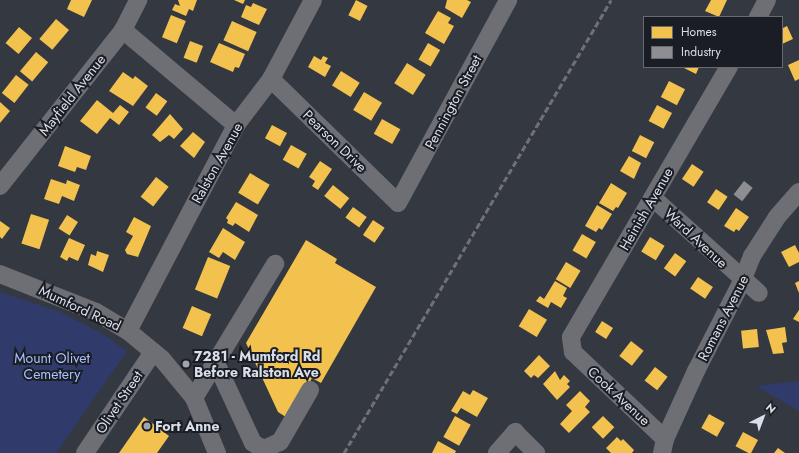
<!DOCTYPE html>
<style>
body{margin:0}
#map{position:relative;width:799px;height:453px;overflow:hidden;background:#343841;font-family:Jost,sans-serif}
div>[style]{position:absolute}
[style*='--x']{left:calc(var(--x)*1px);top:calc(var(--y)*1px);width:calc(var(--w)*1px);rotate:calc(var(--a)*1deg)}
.green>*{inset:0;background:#303b6b}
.homes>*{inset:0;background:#f2c14e;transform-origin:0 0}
.industry>*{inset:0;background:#8d8d92;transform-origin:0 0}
.minor>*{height:18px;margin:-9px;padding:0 9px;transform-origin:9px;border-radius:9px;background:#6e6f74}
.rail>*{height:3px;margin-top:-1.5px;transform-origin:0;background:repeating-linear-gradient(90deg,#6f7076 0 6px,transparent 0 9px)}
.dots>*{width:11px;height:11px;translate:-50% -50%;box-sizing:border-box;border:2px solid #1a1d24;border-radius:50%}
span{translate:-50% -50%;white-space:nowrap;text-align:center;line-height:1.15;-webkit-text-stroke:4px #1a1d24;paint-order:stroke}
.street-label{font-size:14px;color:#dadee9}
.poi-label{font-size:14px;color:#dadee9;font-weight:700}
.left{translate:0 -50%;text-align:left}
.park-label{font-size:14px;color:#acbffe}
.legend{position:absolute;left:643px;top:16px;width:140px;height:52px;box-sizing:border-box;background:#1a1d24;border:1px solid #676a73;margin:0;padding:5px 7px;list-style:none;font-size:12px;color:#dadee9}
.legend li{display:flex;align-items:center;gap:8px;height:20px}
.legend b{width:20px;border:1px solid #676a73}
.north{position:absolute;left:743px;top:397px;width:40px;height:40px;-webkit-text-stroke:3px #1a1d24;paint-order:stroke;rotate:42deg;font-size:11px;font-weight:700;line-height:16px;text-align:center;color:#dadee9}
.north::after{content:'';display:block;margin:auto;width:14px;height:18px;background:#dadee9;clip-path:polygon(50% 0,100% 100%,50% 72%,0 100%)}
</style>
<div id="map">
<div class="green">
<i style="clip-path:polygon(0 292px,60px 312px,101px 333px,127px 351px,56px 453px,0 453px)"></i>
<i style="clip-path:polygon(799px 381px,799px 411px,756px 386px)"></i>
</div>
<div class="homes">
<i style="clip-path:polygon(71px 0,92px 0,84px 17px,67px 9px)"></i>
<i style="clip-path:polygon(178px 0,197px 0,193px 11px,189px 9px,186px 16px,172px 10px,175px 4px,180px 6px)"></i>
<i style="clip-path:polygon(234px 0,245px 0,243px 4px)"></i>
<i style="left:356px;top:0;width:13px;height:17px;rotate:27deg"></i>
<i style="clip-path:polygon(447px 0,467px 0,471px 2px,462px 18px,445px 8px)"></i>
<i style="clip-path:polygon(711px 0,727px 0,719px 17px,705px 11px)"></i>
<i style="clip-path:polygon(253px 3px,267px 9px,259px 25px,241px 17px,246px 5px,251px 7px)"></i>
<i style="clip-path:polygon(438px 11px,451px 18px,448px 23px,454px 26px,444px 44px,425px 33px)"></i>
<i style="left:171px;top:15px;width:16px;height:24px;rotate:22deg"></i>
<i style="left:56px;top:19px;width:17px;height:26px;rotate:40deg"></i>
<i style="left:232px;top:21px;width:27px;height:21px;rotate:24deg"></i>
<i style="clip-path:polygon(782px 25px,783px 28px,787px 26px,793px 39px,782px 44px)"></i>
<i style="left:19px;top:27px;width:17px;height:21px;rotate:40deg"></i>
<i style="left:190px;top:41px;width:14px;height:18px;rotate:21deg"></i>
<i style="clip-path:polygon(219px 43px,245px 54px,239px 68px,235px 67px,233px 72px,210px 62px)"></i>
<i style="left:428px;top:43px;width:14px;height:19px;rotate:30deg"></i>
<i style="left:36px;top:52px;width:16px;height:25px;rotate:40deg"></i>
<i style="clip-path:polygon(314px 56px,321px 60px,323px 56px,328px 58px,325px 63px,331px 66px,325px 77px,308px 67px)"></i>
<i style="clip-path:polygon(799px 60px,799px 79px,795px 81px,788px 65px)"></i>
<i style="left:407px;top:63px;width:22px;height:24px;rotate:32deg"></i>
<i style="clip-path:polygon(682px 67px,699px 67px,696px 74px)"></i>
<i style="left:341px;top:71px;width:22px;height:17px;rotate:32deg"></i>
<i style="clip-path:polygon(123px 72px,133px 79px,135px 76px,148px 86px,133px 106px,109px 91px)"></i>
<i style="left:16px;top:75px;width:16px;height:23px;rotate:38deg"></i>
<i style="left:669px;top:81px;width:18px;height:18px;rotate:27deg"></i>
<i style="left:364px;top:92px;width:21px;height:21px;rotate:31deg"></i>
<i style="left:156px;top:93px;width:14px;height:18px;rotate:36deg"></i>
<i style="clip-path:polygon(97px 100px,113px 113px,120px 105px,129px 112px,119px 125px,110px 118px,97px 134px,80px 121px)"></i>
<i style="clip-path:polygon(0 102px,10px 111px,0 123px)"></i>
<i style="left:657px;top:105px;width:17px;height:18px;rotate:28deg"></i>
<i style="clip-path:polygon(170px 114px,183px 129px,174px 139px,169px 135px,160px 142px,152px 135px)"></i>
<i style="left:382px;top:119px;width:21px;height:17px;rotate:29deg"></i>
<i style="left:272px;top:125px;width:17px;height:15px;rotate:28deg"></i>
<i style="clip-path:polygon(193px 132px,205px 142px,194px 158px,180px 146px)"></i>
<i style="left:640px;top:135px;width:16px;height:18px;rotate:27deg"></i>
<i style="left:291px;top:145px;width:18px;height:17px;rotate:29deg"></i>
<i style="clip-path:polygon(65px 146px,91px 156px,86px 170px,77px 167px,75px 172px,58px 166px)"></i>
<i style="clip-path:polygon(629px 156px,641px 163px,634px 179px,620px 171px)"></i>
<i style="clip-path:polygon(320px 161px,332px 169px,318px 190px,312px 186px,315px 181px,309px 177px)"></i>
<i style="left:692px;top:164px;width:14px;height:18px;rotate:34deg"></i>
<i style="left:250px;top:173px;width:23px;height:23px;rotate:31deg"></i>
<i style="left:156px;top:177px;width:16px;height:25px;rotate:38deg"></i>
<i style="clip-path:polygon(51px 179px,66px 184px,67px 180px,80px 185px,74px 201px,62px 196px,59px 204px,44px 199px)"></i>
<i style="clip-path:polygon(611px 183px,627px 193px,618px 208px,616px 207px,613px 211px,599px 203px)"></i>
<i style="left:333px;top:185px;width:21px;height:14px;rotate:39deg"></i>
<i style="left:716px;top:189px;width:14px;height:16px;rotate:34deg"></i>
<i style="clip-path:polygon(236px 202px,258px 215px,249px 232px,235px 223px,233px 226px,227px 223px,228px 220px,226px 218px)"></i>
<i style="clip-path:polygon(597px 205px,612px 214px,602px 230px,599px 228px,596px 232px,585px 226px)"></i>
<i style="left:353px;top:207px;width:17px;height:13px;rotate:36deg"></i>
<i style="clip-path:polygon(736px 208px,749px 217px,739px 231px,736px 229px,734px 232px,724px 226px)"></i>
<i style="left:31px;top:214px;width:19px;height:31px;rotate:18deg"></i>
<i style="left:67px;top:215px;width:13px;height:16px;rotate:32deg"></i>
<i style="clip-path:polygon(134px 217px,151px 226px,138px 257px,127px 254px,125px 250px,133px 236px,126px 232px)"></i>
<i style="left:373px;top:220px;width:14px;height:18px;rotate:34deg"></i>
<i style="clip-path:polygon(0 221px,10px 228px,2px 239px,0 237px)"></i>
<i style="clip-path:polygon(223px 228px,245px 242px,235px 260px,223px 252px,219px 258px,209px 252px)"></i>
<i style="left:582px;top:234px;width:16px;height:19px;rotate:30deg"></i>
<i style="left:650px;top:237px;width:17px;height:17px;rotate:31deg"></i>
<i style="clip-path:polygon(69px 238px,85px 245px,78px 261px,69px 257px,67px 261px,60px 257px)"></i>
<i style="clip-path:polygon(306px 240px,337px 259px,335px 263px,376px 287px,321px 383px,312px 378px,289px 419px,278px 412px,246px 343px)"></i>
<i style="clip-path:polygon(795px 245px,799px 253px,799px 262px,789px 267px,781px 252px)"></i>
<i style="clip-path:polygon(97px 251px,109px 255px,103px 272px,88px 265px,91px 254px,96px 256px)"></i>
<i style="left:675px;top:253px;width:14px;height:19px;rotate:36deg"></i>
<i style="left:208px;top:257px;width:24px;height:35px;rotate:22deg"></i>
<i style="left:566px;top:262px;width:17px;height:20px;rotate:31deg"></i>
<i style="left:698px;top:277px;width:18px;height:14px;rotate:34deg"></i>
<i style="clip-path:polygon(555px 281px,567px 288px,563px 296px,567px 298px,561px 308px,551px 302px,548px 308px,536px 301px,540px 296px,544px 299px)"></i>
<i style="clip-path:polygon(799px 281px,799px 293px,795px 283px)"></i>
<i style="left:192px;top:306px;width:21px;height:24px;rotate:23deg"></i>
<i style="left:529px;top:309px;width:21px;height:20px;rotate:31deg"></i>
<i style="clip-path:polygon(799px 310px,799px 322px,793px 319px)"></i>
<i style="left:602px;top:321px;width:13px;height:13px;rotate:32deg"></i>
<i style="clip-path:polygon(785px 327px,787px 342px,782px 343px,784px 353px,773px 354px,766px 330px)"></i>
<i style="left:757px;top:329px;width:18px;height:16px;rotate:84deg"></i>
<i style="left:631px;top:341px;width:16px;height:19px;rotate:38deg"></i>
<i style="clip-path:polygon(539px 355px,550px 366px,538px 378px,534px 375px,531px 378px,524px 371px)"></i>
<i style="left:655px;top:367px;width:16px;height:17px;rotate:38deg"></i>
<i style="clip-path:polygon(555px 371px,560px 380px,564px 375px,570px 381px,567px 384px,570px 387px,557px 400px,543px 384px)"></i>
<i style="clip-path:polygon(473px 390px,488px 398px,477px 417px,461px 408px,457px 414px,451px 411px,463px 391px,470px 395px)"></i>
<i style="clip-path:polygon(580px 391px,590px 401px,585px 407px,590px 412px,569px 433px,560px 424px,572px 411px,566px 405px)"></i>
<i style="left:709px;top:414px;width:18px;height:16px;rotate:29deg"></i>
<i style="left:455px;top:416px;width:18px;height:24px;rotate:29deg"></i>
<i style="left:603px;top:416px;width:16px;height:16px;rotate:45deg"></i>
<i style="clip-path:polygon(144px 417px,169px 436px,157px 453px,119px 453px)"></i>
<i style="left:743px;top:432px;width:17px;height:16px;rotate:28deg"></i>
<i style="clip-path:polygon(617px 437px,621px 441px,623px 439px,634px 450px,632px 453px,611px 453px,606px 448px)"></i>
<i style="clip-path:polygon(438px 441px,456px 451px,455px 453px,432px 453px)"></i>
<i style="clip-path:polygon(778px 448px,785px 453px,774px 453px)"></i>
</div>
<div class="industry">
<i style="left:744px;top:181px;width:11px;height:17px;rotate:38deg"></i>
</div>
<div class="minor">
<i style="--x:758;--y:17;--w:19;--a:-62"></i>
<i style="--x:123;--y:30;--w:148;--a:40.1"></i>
<i style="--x:271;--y:79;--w:177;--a:44.3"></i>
<i style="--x:398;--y:203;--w:231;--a:-61.5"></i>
<i style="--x:0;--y:186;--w:199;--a:-51.7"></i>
<i style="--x:123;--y:30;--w:34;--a:-63"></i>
<i style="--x:653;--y:198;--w:142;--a:41.9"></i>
<i style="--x:0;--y:274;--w:103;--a:21.6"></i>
<i style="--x:96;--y:312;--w:37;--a:31"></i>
<i style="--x:128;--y:331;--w:44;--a:39.5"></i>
<i style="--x:162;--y:359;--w:50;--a:50.6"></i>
<i style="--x:194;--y:398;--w:60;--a:67.3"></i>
<i style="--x:128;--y:331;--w:233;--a:-62.3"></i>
<i style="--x:236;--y:125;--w:58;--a:-52.7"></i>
<i style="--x:271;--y:79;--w:89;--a:-62"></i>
<i style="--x:215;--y:361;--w:90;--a:65.1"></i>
<i style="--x:253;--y:443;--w:13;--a:29"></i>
<i style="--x:264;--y:449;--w:17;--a:-24"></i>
<i style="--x:280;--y:442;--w:60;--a:-60"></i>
<i style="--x:194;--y:398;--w:157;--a:-58.8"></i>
<i style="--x:665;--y:439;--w:127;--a:-136.6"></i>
<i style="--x:573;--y:352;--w:15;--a:-98"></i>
<i style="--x:571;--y:337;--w:313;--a:-59.7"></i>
<i style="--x:85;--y:453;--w:122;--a:-56"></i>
<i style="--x:497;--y:453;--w:28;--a:-49"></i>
<i style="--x:515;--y:432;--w:30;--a:45"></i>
<i style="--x:662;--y:453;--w:14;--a:-78"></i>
<i style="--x:665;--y:439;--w:75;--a:-65.5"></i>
<i style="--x:696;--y:371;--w:101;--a:-62.9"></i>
<i style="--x:742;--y:281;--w:27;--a:-68"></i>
<i style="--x:752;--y:256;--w:46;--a:-57.3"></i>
<i style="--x:777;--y:217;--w:33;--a:-49"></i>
</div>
<div class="rail">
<i style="--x:344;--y:453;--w:526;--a:-59.48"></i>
</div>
<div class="dots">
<i style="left:186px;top:364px;background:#a0a4ae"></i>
<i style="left:147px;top:426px;background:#a0a4ae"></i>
</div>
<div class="street-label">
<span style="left:72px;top:95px;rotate:-52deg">Mayfield Avenue</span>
<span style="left:453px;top:102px;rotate:-62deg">Pennington Street</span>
<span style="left:335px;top:141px;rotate:44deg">Pearson Drive</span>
<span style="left:217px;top:163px;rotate:-61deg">Ralston Avenue</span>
<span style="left:646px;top:209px;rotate:-60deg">Heinish Avenue</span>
<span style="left:696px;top:238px;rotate:43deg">Ward Avenue</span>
<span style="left:80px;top:308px;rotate:25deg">Mumford Road</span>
<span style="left:723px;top:318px;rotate:-63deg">Romans Avenue</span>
<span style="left:619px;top:396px;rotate:43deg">Cook Avenue</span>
<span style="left:119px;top:402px;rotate:-56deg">Olivet Street</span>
</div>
<div class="poi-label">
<span class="left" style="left:194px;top:364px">7281 - Mumford Rd<br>Before Ralston Ave</span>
<span class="left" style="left:155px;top:426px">Fort Anne</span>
</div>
<div class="park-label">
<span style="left:52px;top:366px">Mount Olivet<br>Cemetery</span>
</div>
<ul class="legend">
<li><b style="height:11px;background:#f2c14e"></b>Homes</li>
<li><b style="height:11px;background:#8d8d92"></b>Industry</li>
</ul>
<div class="north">N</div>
</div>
